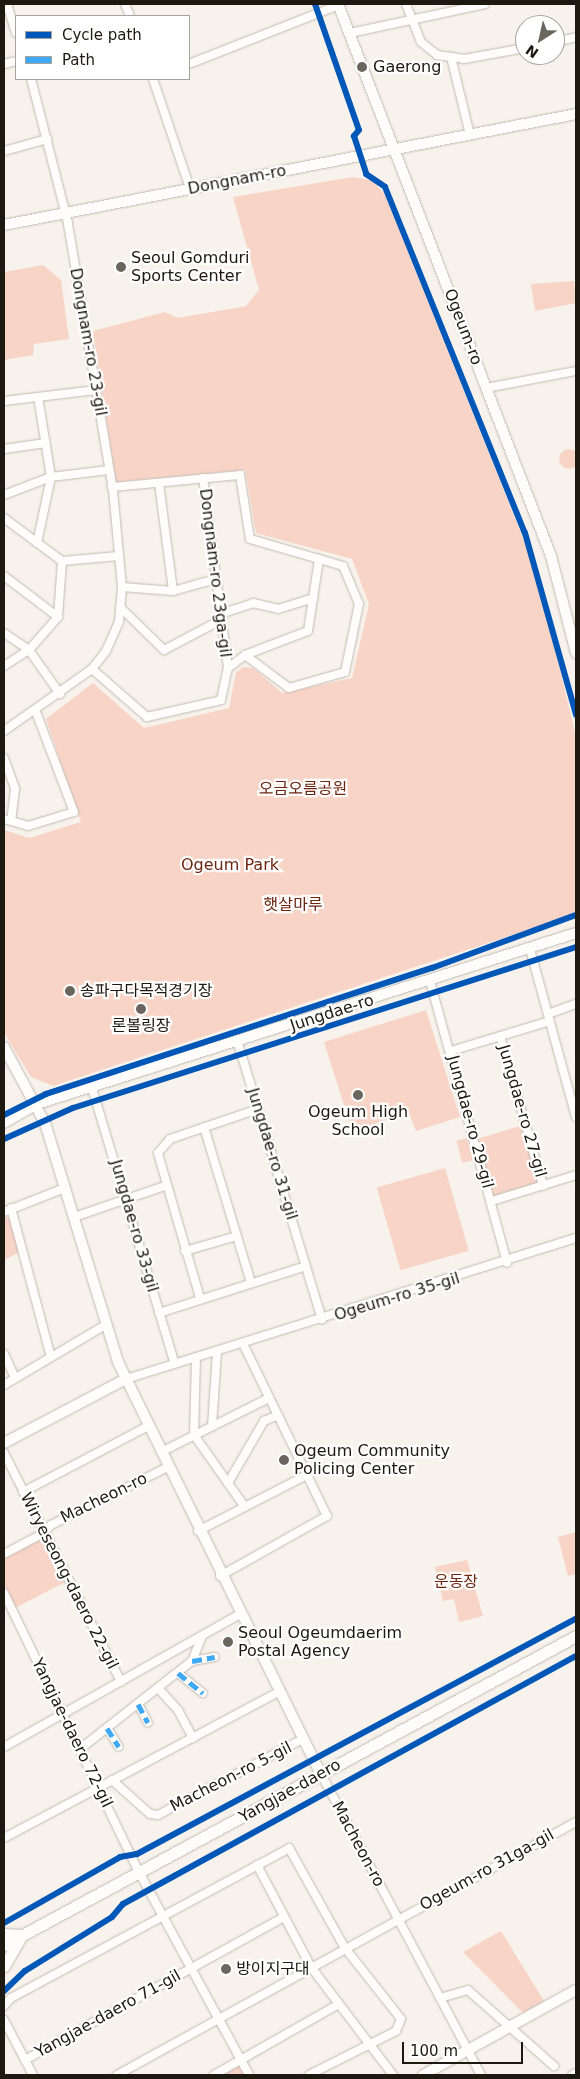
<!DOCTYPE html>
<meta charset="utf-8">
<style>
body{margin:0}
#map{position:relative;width:580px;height:2079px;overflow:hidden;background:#f7f2eb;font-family:"DejaVu Sans","Noto Sans KR",sans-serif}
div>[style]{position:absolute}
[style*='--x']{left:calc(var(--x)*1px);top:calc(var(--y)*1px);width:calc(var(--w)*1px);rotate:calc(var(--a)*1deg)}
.green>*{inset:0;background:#f8d4c7;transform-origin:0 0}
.round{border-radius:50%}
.roads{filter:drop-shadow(0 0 1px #c0bbb3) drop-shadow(0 0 1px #c0bbb3)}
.street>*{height:8px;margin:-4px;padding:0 4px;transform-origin:4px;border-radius:4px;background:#fefdfc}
.secondary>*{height:10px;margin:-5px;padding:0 5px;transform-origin:5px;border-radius:5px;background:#fefdfc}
.primary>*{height:11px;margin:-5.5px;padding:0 5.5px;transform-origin:5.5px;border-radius:5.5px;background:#fefdfc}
.quiet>*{height:5px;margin-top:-2.5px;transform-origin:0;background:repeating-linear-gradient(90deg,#3fa9f5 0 10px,transparent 0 15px)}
.cycleway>*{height:6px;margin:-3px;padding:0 3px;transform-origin:3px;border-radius:3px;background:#0057b8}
.dots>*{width:14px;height:14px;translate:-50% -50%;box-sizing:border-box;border:2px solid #fff;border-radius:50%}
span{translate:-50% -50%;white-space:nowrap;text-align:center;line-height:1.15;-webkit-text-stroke:4.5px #fff;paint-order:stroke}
.poi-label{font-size:16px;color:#1e1910}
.left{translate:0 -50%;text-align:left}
.street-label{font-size:16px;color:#1e1910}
.park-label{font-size:16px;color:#6e2610}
.frame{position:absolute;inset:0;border:5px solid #1e1910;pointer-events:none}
.legend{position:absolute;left:15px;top:15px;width:175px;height:65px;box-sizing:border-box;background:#fff;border:1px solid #a5a39f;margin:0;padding:6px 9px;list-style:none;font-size:15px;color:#1e1910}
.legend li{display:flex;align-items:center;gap:10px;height:25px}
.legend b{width:25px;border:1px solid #a5a39f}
.north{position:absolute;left:515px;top:15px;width:50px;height:50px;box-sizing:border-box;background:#fff;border:1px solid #a5a39f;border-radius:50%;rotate:215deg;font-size:14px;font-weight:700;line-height:20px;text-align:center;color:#1e1910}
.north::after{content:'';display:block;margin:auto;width:18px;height:22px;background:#6a655d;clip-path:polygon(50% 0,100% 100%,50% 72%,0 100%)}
.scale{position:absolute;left:402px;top:2042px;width:121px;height:22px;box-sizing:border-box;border:2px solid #1e1910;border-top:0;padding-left:6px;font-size:15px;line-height:18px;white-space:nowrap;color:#1e1910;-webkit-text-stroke:4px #fff;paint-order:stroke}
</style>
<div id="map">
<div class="green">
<i style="clip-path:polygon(353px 177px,373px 181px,385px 195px,537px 573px,576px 737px,576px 914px,53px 1086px,31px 1077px,4px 1033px,4px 830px,29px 838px,81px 822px,46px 719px,93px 683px,144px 728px,229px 708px,236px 673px,243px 667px,253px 668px,282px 693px,352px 678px,369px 604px,352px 559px,256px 533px,245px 470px,116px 482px,93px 331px,165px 312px,178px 318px,246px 306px,259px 290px,233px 197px)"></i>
<i style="clip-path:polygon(43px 265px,61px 280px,69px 339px,34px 344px,33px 355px,4px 360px,4px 272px)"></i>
<i style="clip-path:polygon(574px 281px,576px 303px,535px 311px,531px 284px)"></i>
<i class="round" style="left:559px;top:449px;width:20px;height:20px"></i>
<i style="clip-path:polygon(426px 1010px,460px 1117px,416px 1131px,409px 1113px,352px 1131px,324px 1042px)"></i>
<i style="left:523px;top:1125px;width:62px;height:49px;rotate:73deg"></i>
<i style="left:467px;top:1138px;width:23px;height:11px;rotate:75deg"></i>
<i style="left:445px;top:1168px;width:86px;height:71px;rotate:74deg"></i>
<i style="clip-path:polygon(4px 1215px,11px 1221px,20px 1252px,4px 1260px)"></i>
<i style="clip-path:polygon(576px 1532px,576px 1574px,568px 1576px,558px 1537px)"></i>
<i style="clip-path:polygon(44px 1533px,69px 1580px,13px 1609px,4px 1591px,4px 1554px)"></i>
<i style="clip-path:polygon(467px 1560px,483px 1616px,459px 1622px,454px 1599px,443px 1601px,435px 1567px)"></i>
<i style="clip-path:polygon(501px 1931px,544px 2001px,523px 2013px,463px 1952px)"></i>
<i style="clip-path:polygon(242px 2064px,248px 2075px,222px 2075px)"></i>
</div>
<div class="roads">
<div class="street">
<i style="--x:7;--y:4;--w:30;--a:73"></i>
<i style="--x:125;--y:4;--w:13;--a:67"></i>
<i style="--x:406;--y:4;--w:41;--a:68.5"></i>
<i style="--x:421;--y:42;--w:21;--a:39"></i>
<i style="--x:437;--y:55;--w:27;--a:8"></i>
<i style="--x:464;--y:59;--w:62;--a:-10.2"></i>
<i style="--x:350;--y:33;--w:138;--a:-12.1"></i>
<i style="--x:555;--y:42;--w:22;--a:-13"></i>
<i style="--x:451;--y:57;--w:80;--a:76.3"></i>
<i style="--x:4;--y:64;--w:12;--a:-14"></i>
<i style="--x:189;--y:64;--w:161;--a:-21.5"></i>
<i style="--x:153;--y:79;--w:115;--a:71.3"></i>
<i style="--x:4;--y:151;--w:45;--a:-15.6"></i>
<i style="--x:486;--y:388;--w:92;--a:-10.7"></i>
<i style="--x:4;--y:401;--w:93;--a:-6.8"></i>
<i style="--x:4;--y:449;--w:42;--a:-8.1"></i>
<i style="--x:203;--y:478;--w:192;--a:82.5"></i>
<i style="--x:159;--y:483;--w:109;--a:82.6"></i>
<i style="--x:4;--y:495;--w:50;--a:-21"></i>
<i style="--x:51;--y:477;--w:58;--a:-6.9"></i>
<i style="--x:4;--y:518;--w:72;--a:36.6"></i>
<i style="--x:62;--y:561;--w:57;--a:-5"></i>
<i style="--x:37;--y:543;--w:67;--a:-78"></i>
<i style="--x:51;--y:477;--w:81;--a:-99.2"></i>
<i style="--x:4;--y:576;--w:68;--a:37.2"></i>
<i style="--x:122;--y:587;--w:51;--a:4.5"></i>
<i style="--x:173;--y:591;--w:45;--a:-15.6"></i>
<i style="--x:120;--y:607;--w:62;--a:44.3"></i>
<i style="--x:164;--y:650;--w:64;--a:-27.8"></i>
<i style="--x:220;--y:614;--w:35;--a:-18"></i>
<i style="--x:253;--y:603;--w:26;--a:13"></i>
<i style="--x:278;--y:609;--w:37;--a:-17"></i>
<i style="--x:4;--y:633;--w:30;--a:34"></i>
<i style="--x:29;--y:650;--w:54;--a:54.8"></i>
<i style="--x:245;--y:655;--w:67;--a:-20.9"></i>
<i style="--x:308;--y:631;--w:73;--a:-81.3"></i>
<i style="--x:4;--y:666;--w:30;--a:-33"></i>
<i style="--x:29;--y:650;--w:44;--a:-48.7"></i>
<i style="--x:58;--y:617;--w:56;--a:-85.9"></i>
<i style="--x:92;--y:669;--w:73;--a:41.1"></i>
<i style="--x:147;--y:717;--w:76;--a:-12.9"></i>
<i style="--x:221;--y:700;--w:33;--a:-78"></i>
<i style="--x:228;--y:668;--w:21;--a:-37"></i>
<i style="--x:245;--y:655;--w:55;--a:36.9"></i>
<i style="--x:289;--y:688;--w:58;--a:-15.9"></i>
<i style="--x:345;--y:672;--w:69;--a:-78.4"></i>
<i style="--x:359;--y:604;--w:41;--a:-112.8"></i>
<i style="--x:343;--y:566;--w:97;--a:-163.8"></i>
<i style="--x:250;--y:539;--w:65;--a:-98.9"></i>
<i style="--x:240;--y:475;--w:129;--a:174.6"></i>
<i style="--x:4;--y:731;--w:108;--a:-35.2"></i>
<i style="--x:92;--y:669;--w:23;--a:-52"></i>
<i style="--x:106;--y:651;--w:32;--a:-66"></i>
<i style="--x:119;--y:622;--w:35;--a:-85"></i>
<i style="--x:122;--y:587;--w:97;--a:-95.3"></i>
<i style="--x:113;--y:490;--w:271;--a:-99.6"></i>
<i style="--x:68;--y:223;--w:149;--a:-104.4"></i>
<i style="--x:4;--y:758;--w:33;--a:70"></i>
<i style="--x:15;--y:789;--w:32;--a:97"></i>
<i style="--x:4;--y:819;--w:25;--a:16"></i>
<i style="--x:28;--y:826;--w:48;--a:-16.9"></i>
<i style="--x:74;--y:812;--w:107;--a:-110.8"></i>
<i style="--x:530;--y:949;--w:174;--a:74.7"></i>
<i style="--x:430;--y:981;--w:292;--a:74.7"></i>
<i style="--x:548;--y:1014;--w:30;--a:-20"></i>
<i style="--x:500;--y:1036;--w:156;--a:74"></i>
<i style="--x:238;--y:1043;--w:289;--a:73.1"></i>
<i style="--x:451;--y:1051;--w:103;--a:-16.9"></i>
<i style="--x:92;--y:1088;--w:288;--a:73.3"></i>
<i style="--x:204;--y:1127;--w:163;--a:73.2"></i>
<i style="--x:492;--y:1201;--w:88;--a:-17.2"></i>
<i style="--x:11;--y:1208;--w:154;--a:75"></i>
<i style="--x:4;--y:1212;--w:66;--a:-21.5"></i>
<i style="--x:74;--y:1217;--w:96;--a:-18.8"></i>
<i style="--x:185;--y:1251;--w:54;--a:-16.1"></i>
<i style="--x:200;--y:1298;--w:151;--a:-106.2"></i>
<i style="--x:158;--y:1153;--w:18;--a:-49"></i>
<i style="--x:170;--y:1139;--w:93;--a:-18.8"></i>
<i style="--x:159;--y:1313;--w:154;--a:-17.7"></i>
<i style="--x:4;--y:1354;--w:26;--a:65"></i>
<i style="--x:196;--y:1358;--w:77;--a:91.5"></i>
<i style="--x:194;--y:1435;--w:88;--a:54.7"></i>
<i style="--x:126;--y:1379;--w:472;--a:-17.4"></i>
<i style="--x:4;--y:1385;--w:120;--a:-30.6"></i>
<i style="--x:212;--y:1426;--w:74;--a:-86.1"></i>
<i style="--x:161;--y:1452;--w:121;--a:-26.6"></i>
<i style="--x:4;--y:1453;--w:257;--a:62.9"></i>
<i style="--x:228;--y:1483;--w:72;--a:-59.9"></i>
<i style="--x:264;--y:1421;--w:15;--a:-23"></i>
<i style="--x:23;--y:1492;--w:141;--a:-27.8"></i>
<i style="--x:198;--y:1531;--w:123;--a:-27.2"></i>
<i style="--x:4;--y:1554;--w:45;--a:-27.7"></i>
<i style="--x:44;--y:1533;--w:11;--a:-49"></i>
<i style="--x:51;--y:1525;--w:131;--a:-26.4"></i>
<i style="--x:220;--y:1576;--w:123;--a:-29.3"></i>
<i style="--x:327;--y:1516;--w:191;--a:-116"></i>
<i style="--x:4;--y:1593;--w:312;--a:64.2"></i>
<i style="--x:140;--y:1874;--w:229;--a:61.5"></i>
<i style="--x:192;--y:1661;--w:23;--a:-10"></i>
<i style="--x:178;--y:1673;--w:32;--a:39"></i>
<i style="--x:158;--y:1688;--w:30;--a:48"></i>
<i style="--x:178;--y:1710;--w:32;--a:62"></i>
<i style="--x:138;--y:1704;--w:21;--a:62"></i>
<i style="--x:107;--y:1728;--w:22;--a:58"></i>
<i style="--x:4;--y:1747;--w:271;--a:-29.4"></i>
<i style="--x:80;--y:1749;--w:142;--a:-38.2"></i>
<i style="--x:192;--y:1661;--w:27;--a:-68"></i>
<i style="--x:321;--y:1774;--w:341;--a:62"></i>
<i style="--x:112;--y:1780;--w:51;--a:41.8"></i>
<i style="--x:150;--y:1814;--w:8;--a:7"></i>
<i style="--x:158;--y:1815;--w:164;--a:-27.7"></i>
<i style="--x:4;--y:1838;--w:313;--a:-28"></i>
<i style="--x:257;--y:1865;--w:115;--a:62.1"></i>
<i style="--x:311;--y:1967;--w:136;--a:52.8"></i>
<i style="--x:440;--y:1998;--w:29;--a:-16"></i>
<i style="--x:468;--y:1990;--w:115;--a:41.5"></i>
<i style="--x:4;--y:2006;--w:11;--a:-49"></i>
<i style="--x:11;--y:1998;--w:316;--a:-28.3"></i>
<i style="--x:289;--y:1848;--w:115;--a:60.8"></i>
<i style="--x:345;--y:1948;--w:90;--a:51.7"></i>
<i style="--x:401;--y:2019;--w:13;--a:113"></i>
<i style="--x:396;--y:2031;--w:97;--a:153.2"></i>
<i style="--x:4;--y:2020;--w:62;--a:62.2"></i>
<i style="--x:25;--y:2060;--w:296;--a:-28.9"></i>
<i style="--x:117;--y:2075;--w:524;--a:-28.86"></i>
<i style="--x:214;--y:2075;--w:142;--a:-29.6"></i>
<i style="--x:572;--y:2075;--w:4;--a:-27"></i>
</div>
<div class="secondary">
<i style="--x:338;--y:4;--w:592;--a:68.9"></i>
<i style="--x:551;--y:556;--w:100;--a:75.5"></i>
<i style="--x:4;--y:225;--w:583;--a:-10.98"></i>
<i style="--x:4;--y:1047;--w:86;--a:61.7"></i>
<i style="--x:45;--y:1123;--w:250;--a:73"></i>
<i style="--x:118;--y:1362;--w:459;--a:63.8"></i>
<i style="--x:4;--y:1123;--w:38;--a:-30"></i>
<i style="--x:37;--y:1104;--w:565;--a:-17.6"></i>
<i style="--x:4;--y:1443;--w:138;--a:-27.7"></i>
<i style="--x:423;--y:2075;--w:175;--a:-29.1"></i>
</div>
<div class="primary">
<i style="--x:4;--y:1934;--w:18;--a:3"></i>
<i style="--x:4;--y:1945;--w:650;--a:-28.38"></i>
<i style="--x:4;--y:1966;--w:34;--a:-60"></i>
</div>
</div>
<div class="quiet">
<i style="--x:192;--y:1661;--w:23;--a:-10"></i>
<i style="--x:178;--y:1673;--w:32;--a:39"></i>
<i style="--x:138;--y:1704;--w:21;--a:62"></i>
<i style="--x:107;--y:1728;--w:22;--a:58"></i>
</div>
<div class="cycleway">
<i style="--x:315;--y:4;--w:133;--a:70.8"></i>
<i style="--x:359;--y:130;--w:8;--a:130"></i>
<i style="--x:354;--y:136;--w:40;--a:72"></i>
<i style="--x:366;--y:174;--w:23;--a:34"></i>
<i style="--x:385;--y:187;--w:373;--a:68"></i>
<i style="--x:525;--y:533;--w:189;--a:74.3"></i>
<i style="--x:4;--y:1115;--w:47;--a:-26.6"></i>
<i style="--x:46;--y:1094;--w:406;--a:-18.1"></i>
<i style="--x:432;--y:968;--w:153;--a:-20.2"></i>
<i style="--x:4;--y:1139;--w:76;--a:-24.2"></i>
<i style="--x:73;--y:1108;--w:528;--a:-17.75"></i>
<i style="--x:4;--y:1923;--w:133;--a:-29.6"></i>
<i style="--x:120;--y:1857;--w:17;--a:-10"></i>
<i style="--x:137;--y:1854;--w:498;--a:-28.2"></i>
<i style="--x:4;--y:1991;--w:29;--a:-44"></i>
<i style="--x:25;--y:1971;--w:102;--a:-31.8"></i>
<i style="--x:112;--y:1917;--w:17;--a:-50"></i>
<i style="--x:123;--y:1904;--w:516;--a:-28.7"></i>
</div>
<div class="dots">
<i style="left:362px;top:67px;background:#6a655d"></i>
<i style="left:121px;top:267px;background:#6a655d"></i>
<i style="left:70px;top:991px;background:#6a655d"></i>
<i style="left:141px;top:1009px;background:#6a655d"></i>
<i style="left:358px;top:1095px;background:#6a655d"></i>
<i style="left:284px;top:1460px;background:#6a655d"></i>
<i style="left:228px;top:1642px;background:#6a655d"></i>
<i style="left:226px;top:1969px;background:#6a655d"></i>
</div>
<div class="poi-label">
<span class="left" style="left:373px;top:67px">Gaerong</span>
<span class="left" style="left:131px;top:267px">Seoul Gomduri<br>Sports Center</span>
<span class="left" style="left:80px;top:991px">송파구다목적경기장</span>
<span style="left:141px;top:1026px">론볼링장</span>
<span style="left:358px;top:1121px">Ogeum High<br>School</span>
<span class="left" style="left:294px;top:1460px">Ogeum Community<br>Policing Center</span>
<span class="left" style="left:238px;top:1642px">Seoul Ogeumdaerim<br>Postal Agency</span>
<span class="left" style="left:236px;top:1969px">방이지구대</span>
</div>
<div class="street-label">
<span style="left:237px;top:180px;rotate:-11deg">Dongnam-ro</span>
<span style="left:463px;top:327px;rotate:69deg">Ogeum-ro</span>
<span style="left:88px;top:342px;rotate:80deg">Dongnam-ro 23-gil</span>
<span style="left:215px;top:573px;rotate:83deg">Dongnam-ro 23ga-gil</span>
<span style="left:332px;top:1013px;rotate:-18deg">Jungdae-ro</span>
<span style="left:522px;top:1111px;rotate:74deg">Jungdae-ro 27-gil</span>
<span style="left:470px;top:1122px;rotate:75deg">Jungdae-ro 29-gil</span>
<span style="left:272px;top:1154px;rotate:73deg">Jungdae-ro 31-gil</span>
<span style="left:134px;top:1226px;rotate:74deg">Jungdae-ro 33-gil</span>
<span style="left:397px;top:1297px;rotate:-17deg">Ogeum-ro 35-gil</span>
<span style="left:104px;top:1498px;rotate:-26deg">Macheon-ro</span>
<span style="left:69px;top:1581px;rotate:63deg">Wiryeseong-daero 22-gil</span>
<span style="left:72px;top:1733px;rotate:64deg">Yangjae-daero 72-gil</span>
<span style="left:231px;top:1777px;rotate:-27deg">Macheon-ro 5-gil</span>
<span style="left:290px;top:1791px;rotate:-29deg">Yangjae-daero</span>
<span style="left:358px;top:1844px;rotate:62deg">Macheon-ro</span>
<span style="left:487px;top:1870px;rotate:-29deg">Ogeum-ro 31ga-gil</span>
<span style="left:108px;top:2014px;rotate:-29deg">Yangjae-daero 71-gil</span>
</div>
<div class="park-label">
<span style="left:303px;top:789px">오금오름공원</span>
<span style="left:230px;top:865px">Ogeum Park</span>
<span style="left:293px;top:905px">햇살마루</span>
<span style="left:456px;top:1582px">운동장</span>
</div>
<div class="frame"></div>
<ul class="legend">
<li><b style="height:6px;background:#0057b8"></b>Cycle path</li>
<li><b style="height:6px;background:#3fa9f5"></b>Path</li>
</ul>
<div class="north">N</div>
<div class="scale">100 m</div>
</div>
